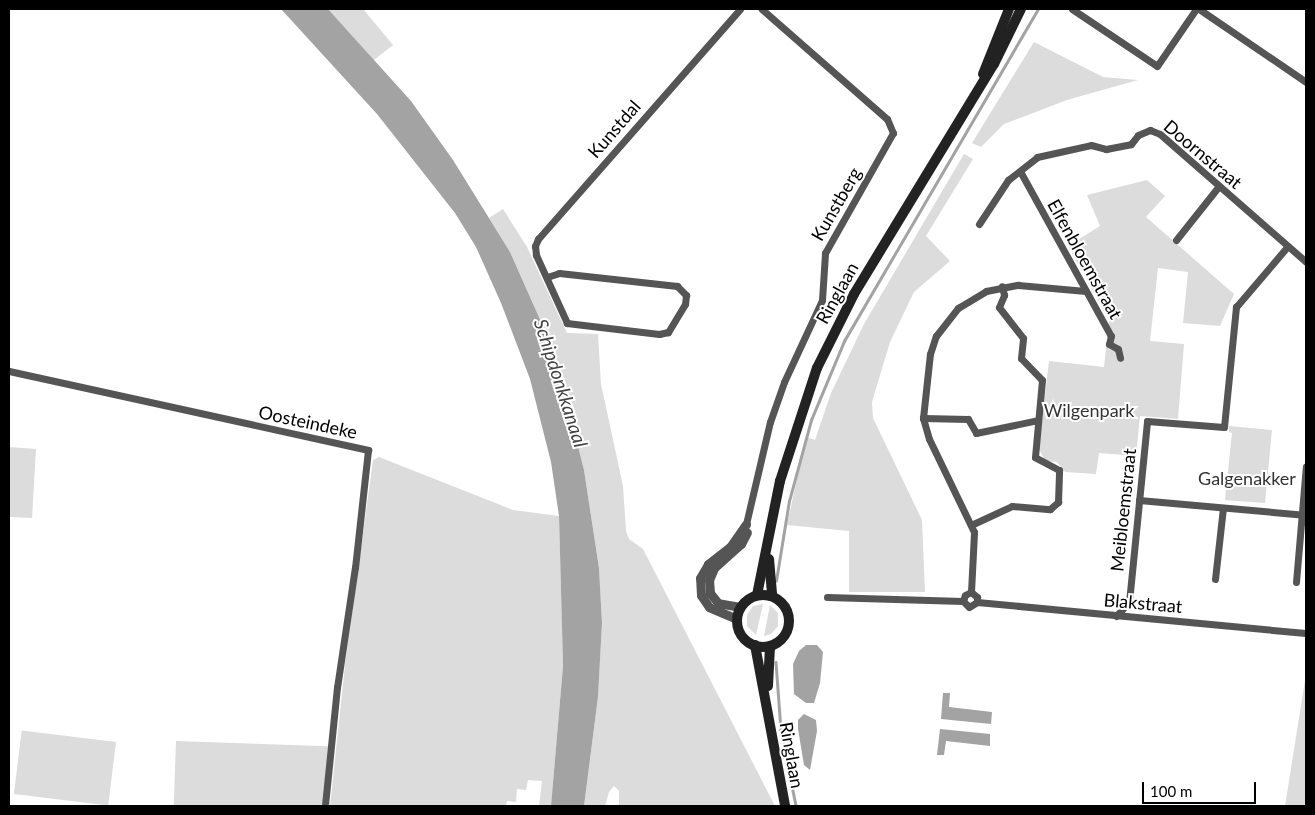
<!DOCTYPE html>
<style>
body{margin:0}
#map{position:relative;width:1315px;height:815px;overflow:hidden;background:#fff;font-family:Lato,sans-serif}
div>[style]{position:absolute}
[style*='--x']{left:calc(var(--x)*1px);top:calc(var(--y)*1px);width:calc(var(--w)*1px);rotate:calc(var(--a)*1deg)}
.green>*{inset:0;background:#dcdcdc;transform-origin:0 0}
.water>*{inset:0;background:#a3a3a3}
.stream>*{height:2.5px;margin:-1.25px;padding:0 1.25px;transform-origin:1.25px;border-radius:1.25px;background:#a3a3a3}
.minor>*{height:7px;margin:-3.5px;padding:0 3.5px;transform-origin:3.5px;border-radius:3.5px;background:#555}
.tertiary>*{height:9px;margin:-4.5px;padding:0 4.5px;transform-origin:4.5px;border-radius:4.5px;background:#555}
.secondary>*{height:10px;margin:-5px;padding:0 5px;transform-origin:5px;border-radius:5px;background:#222}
.secondary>.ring{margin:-5px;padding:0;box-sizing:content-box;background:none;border:10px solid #222;border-radius:50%}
span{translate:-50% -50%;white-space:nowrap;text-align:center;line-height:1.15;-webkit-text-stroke:4px #fff;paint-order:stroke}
.street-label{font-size:18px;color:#000}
.park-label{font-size:18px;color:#333}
.water-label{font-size:19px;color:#444;font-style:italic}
.frame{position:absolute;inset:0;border:10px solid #000;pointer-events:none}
.scale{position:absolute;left:1142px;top:782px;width:114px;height:22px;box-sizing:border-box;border:2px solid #000;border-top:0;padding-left:6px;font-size:15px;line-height:18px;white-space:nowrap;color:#000;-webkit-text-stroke:4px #fff;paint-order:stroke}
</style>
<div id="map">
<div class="green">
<i style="clip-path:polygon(328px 9px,363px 9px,393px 45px,374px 60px)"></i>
<i style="clip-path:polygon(1034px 42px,1103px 77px,1138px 80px,1067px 100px,1004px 124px,981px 147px,972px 143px)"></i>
<i style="clip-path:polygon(964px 154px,973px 159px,926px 236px,950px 261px,914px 292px,890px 342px,872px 402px,873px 418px,922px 520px,925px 592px,849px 592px,849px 531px,787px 525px,806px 437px,815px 440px,831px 393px,864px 324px)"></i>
<i style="clip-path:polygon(1147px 180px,1165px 196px,1146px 217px,1234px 294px,1220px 326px,1183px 323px,1188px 272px,1158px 268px,1150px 341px,1184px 344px,1178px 419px,1140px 416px,1136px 456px,1099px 453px,1096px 474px,1065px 472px,1057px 462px,1045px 461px,1039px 449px,1049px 361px,1104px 367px,1109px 320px,1068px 246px,1100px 226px,1087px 195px)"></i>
<i style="clip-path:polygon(503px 209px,527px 247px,567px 333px,598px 334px,601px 384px,623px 486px,626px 531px,629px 539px,643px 549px,775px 806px,619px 806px,619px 791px,614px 786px,609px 792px,605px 806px,584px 806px,598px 697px,602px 623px,599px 568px,584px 470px,554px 351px,510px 252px,489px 218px)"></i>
<i style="clip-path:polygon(1229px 426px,1272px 430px,1265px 503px,1225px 500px,1232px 433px,1229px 432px)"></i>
<i style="clip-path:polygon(9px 447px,36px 449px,32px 518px,9px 517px)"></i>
<i style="clip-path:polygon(379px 457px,513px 510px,559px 516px,563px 666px,551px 806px,539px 806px,542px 781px,528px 780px,526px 790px,517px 789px,516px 802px,507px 801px,506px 806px,330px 806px,345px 665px,373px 460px)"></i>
<i style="clip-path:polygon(763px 604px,756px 635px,747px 626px,747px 615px,753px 606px)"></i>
<i style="clip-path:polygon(770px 605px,778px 613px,778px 626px,771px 634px,764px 636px)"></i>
<i style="clip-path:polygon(1306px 674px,1306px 806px,1285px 806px)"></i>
<i style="left:176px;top:741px;width:152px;height:65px;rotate:2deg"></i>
<i style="left:116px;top:742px;width:64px;height:95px;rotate:97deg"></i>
</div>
<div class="water">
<i style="clip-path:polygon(281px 9px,328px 9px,411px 101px,453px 160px,510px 252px,554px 351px,584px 470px,599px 568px,602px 623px,598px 697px,584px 806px,551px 806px,563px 666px,559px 516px,551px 462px,530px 379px,501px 303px,476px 247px,455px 213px,377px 114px)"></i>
<i style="clip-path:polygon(806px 645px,817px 645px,823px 652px,820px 683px,814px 703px,806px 703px,794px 694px,793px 664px,799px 651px)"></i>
<i style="clip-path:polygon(943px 693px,950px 693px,949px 707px,992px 712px,991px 724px,941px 719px)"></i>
<i style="clip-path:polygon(804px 714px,816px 720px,817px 731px,810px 770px,804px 765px,798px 729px,798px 720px)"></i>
<i style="clip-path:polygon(940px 729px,990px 734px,990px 746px,946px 741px,944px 755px,937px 755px)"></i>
</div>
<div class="stream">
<i style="--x:776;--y:581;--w:81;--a:-80.8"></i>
<i style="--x:789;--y:501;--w:84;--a:-74.8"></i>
<i style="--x:811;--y:420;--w:86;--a:-67.3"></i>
<i style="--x:844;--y:341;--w:385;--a:-59.7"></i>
<i style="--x:776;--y:662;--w:68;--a:85.8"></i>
<i style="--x:781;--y:730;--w:77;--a:78.8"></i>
</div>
<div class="minor">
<i style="--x:1072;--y:9;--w:102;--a:33.8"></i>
<i style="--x:1157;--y:66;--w:69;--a:-55.6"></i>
<i style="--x:1199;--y:9;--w:130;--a:34.3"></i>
<i style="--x:1021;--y:173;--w:186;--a:61.1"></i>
<i style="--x:1111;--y:336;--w:8;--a:104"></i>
<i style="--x:1109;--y:344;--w:10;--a:29"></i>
<i style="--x:1118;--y:349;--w:9;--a:77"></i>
<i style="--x:979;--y:224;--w:53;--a:-56.6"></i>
<i style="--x:1008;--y:180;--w:37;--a:-38"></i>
<i style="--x:1037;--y:157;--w:55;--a:-12.5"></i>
<i style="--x:1091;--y:145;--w:16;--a:15"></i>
<i style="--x:1106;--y:149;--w:25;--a:-11"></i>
<i style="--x:1131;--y:144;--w:11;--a:-52"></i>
<i style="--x:1138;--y:135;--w:13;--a:-23"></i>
<i style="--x:1150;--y:130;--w:11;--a:22"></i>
<i style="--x:1160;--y:134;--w:194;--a:41.2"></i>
<i style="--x:1176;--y:240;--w:69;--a:-51.5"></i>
<i style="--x:547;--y:277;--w:13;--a:-18"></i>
<i style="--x:559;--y:273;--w:119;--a:6.3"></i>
<i style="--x:677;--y:286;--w:13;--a:45"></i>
<i style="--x:686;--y:295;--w:9;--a:96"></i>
<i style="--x:685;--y:304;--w:33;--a:121"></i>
<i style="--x:668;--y:332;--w:9;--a:167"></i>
<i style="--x:659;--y:334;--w:93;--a:-173.2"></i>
<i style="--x:567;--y:323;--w:75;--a:-114.5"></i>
<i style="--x:536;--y:255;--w:9;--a:-96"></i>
<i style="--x:535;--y:246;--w:8;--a:-67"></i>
<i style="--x:538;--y:239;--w:306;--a:-48.7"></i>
<i style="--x:9;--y:371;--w:368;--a:12.4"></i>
<i style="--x:368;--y:450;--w:118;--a:96.3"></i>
<i style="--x:355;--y:567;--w:121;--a:98.5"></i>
<i style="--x:337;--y:687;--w:120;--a:95.8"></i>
<i style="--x:923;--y:418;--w:45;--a:1.3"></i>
<i style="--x:968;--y:419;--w:16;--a:60"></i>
<i style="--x:976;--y:433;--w:63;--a:-11.8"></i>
<i style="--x:1139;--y:500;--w:168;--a:5.1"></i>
<i style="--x:746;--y:524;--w:105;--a:-76.8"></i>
<i style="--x:770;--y:422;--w:42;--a:-70.7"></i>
<i style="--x:784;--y:382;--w:90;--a:-65.1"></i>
<i style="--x:822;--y:300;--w:47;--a:-86.3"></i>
<i style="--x:825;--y:253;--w:138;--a:-60.5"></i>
<i style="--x:893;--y:133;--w:15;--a:-113"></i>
<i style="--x:887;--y:119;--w:167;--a:-138.7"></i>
<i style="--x:971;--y:525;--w:45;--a:-24.9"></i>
<i style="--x:1012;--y:506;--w:38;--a:5"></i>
<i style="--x:1050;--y:509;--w:11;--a:-41"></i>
<i style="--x:1058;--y:502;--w:32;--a:-88"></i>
<i style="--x:1059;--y:470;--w:27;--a:-152"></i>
<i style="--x:1035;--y:457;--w:77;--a:-84.8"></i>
<i style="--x:1042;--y:380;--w:30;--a:-134"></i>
<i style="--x:1021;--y:358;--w:20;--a:-84"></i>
<i style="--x:1023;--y:338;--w:39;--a:-128"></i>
<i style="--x:999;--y:307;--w:13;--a:-67"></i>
<i style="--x:1004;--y:295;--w:9;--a:-103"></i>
<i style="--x:1215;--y:579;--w:71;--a:-83.6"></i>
<i style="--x:1296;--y:582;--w:116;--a:-85.1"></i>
<i style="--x:971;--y:592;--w:60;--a:-87.1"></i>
<i style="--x:974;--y:532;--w:103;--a:-115.8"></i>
<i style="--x:929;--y:439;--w:22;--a:-106"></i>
<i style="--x:923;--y:418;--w:64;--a:-83.8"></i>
<i style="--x:930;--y:354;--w:19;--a:-72"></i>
<i style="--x:936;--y:336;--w:36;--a:-52"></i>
<i style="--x:958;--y:308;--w:33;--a:-31"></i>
<i style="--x:986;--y:291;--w:33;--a:-11"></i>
<i style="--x:1018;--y:285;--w:68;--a:5"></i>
<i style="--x:827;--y:597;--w:136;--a:1.7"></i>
<i style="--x:963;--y:601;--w:6;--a:-72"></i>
<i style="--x:965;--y:595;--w:7;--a:-27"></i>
<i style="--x:971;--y:592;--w:8;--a:40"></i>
<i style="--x:977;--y:597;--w:5;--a:90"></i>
<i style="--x:963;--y:601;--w:8;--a:45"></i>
<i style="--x:969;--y:607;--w:9;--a:-32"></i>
<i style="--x:977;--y:602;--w:330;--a:5.4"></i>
<i style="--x:1116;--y:616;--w:19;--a:-47"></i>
<i style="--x:1129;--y:602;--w:182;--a:-84.3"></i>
<i style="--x:1147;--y:421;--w:77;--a:4.5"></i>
<i style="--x:1224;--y:427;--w:121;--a:-84.3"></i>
<i style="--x:1236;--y:307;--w:80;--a:-49.6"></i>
</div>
<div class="tertiary">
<i style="--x:740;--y:607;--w:22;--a:-170"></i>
<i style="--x:718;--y:603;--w:13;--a:-129"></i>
<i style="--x:710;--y:593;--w:13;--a:-94"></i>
<i style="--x:709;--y:580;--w:13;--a:-67"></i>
<i style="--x:714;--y:568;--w:36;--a:-42"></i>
<i style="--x:741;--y:544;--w:13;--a:-63"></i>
<i style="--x:737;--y:619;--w:30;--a:-157"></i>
<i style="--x:709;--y:607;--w:14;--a:-124"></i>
<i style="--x:701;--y:595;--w:17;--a:-93"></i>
<i style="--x:700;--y:578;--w:16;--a:-60"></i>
<i style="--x:708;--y:564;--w:28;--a:-38"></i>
<i style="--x:730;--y:547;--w:28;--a:-55"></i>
</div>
<div class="secondary">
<i style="--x:983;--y:74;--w:70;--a:-68.2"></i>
<i style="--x:769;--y:559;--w:37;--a:85"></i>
<i class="ring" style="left:737px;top:595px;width:42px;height:42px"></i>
<i style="--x:757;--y:595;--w:116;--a:-78.6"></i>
<i style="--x:780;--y:481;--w:119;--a:-71.9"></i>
<i style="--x:817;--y:368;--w:83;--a:-63.4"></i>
<i style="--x:854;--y:294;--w:269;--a:-58.7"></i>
<i style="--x:994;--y:64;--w:61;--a:-63.9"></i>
<i style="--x:755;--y:645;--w:164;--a:79.4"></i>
<i style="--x:768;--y:686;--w:40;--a:-87.1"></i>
</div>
<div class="street-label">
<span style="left:614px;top:129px;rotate:-49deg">Kunstdal</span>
<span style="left:1203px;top:154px;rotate:40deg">Doornstraat</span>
<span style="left:836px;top:204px;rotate:-60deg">Kunstberg</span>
<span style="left:1085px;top:259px;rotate:61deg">Elfenbloemstraat</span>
<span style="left:837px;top:293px;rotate:-61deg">Ringlaan</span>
<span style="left:308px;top:422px;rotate:12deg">Oosteindeke</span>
<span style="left:1123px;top:510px;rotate:-84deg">Meibloemstraat</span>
<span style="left:1143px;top:603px;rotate:5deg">Blakstraat</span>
<span style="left:792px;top:755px;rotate:80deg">Ringlaan</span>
</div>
<div class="park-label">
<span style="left:1089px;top:410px">Wilgenpark</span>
<span style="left:1247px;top:478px">Galgenakker</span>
</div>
<div class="water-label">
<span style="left:561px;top:383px;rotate:72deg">Schipdonkkanaal</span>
</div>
<div class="frame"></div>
<div class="scale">100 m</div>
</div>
